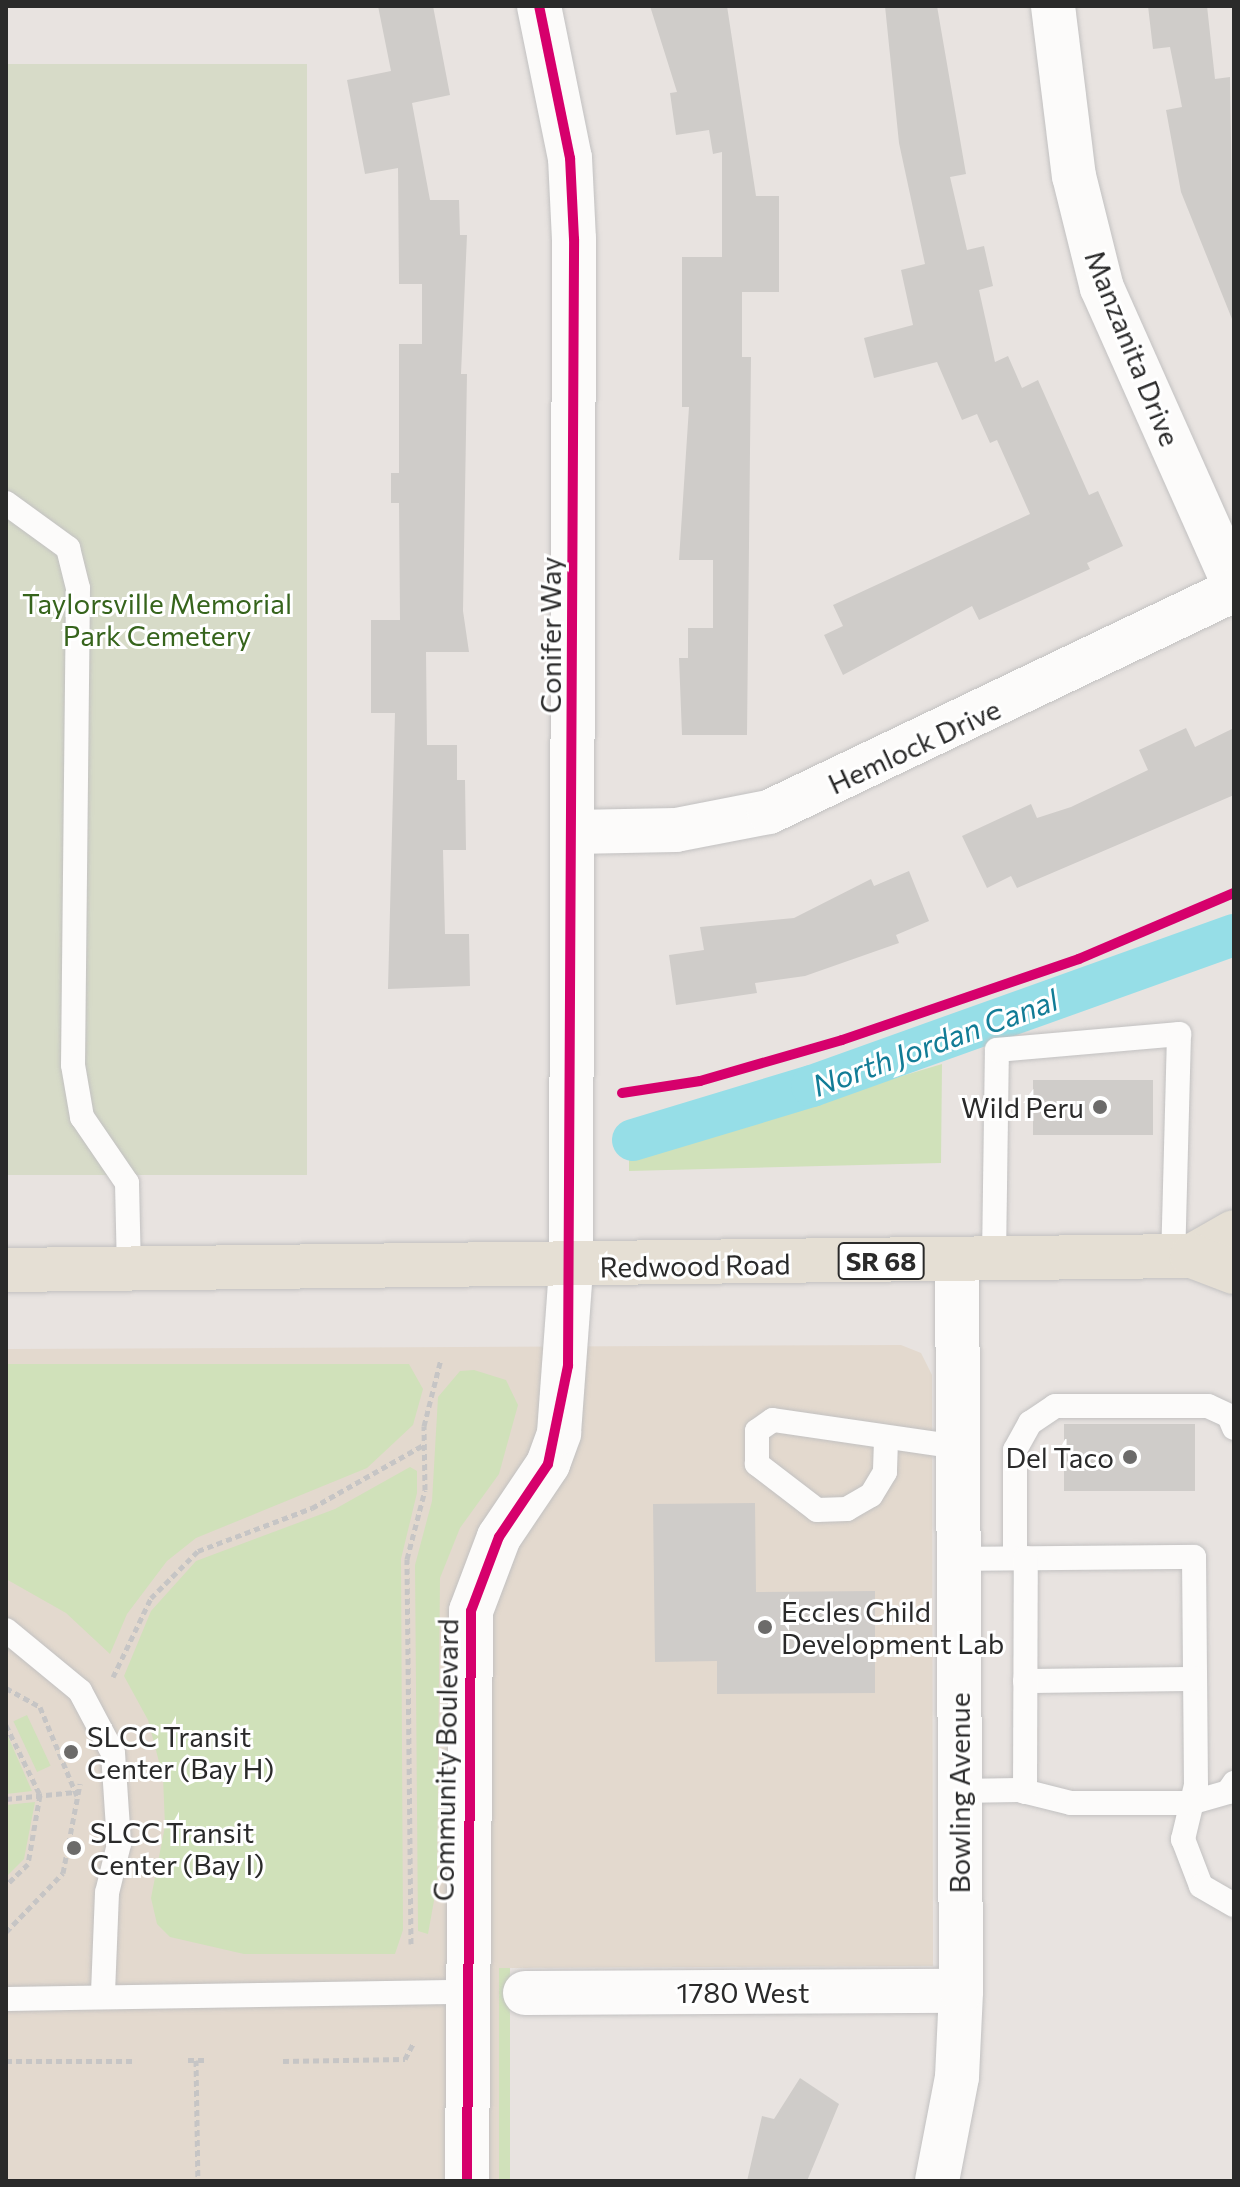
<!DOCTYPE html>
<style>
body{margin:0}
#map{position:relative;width:1240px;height:2187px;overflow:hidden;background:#e8e3e0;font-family:Commissioner,sans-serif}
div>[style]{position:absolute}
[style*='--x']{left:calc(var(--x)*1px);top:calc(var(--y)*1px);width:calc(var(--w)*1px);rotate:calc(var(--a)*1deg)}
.education>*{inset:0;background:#e3d9ce}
.green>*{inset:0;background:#d0e1ba;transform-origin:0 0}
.cemetery>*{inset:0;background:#d7dbc8;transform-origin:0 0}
.canal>*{height:42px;margin:-21px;padding:0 21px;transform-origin:21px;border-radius:21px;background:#96dee7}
.building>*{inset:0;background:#cfccc9;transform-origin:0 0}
.path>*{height:5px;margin-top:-2.5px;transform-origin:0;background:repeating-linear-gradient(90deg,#c6c5c5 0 6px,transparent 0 10px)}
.roads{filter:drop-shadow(0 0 2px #c2c1c1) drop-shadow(0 0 2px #c2c1c1)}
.lane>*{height:24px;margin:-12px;padding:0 12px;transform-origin:12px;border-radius:12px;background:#fcfbfa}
.street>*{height:44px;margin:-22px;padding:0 22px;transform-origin:22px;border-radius:22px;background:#fcfbfa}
.secondary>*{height:44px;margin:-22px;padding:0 22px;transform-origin:22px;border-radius:22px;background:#fcfbfa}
.primary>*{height:44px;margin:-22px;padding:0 22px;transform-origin:22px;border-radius:22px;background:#e5dfd4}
.cycleway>*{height:10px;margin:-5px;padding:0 5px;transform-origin:5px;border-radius:5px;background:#d6006c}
.dots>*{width:22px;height:22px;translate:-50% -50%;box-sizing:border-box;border:4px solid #fff;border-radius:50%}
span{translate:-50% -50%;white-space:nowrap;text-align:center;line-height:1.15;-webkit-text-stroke:6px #fff;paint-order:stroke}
.shield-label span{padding:2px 6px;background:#fff;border:2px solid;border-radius:6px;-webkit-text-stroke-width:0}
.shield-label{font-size:26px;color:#2a2a2a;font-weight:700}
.street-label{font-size:28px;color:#2a2a2a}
.park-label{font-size:28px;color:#36641c}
.poi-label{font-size:28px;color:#2a2a2a}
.right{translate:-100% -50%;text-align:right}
.left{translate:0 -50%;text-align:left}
.water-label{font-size:30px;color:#127c96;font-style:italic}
.frame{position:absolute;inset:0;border:8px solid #2a2a2a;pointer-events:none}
</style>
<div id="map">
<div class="education">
<i style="clip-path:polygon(901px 1345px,921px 1353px,932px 1375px,933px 1966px,510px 1968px,510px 2181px,6px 2181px,6px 1349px)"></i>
</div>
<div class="green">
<i style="clip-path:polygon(942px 1064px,941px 1163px,629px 1171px,629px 1158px)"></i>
<i style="clip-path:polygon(6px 1364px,409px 1364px,423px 1389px,413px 1425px,367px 1468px,196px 1538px,167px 1561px,127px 1614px,110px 1654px,66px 1613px,6px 1579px)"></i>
<i style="clip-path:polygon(474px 1370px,506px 1380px,518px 1405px,499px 1474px,460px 1528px,440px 1578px,437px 1884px,428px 1934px,418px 1931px,415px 1565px,432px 1501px,438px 1397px,460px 1371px)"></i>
<i style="clip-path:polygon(410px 1467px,417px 1471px,417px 1493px,401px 1559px,403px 1930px,395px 1954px,244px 1954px,170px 1937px,157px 1924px,151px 1898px,165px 1826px,163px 1777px,148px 1720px,124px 1676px,151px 1611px,196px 1561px,335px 1509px)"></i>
<i style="left:27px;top:1715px;width:56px;height:15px;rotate:65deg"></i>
<i style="clip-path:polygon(6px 1732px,32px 1791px,6px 1794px)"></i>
<i style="clip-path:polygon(35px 1802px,24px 1859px,6px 1877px,6px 1805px)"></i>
<i style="left:499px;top:1968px;width:11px;height:213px"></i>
</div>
<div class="cemetery">
<i style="left:6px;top:64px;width:301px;height:1111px"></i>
</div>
<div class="canal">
<i style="--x:633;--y:1140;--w:187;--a:-16.8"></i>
<i style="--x:812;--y:1086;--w:448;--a:-19.7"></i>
</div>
<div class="building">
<i style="clip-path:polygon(378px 6px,433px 6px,450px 95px,412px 103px,430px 200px,459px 200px,460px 235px,467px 235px,461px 374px,467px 374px,463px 611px,469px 652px,426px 652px,427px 745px,457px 745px,457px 780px,465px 780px,466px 850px,443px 850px,445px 934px,469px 934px,470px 986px,388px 989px,395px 713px,371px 713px,371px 620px,400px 620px,399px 503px,391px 503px,391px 473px,399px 473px,399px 344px,422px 344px,422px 284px,399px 284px,398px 168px,365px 174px,347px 80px,391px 71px)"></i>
<i style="clip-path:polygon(650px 6px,727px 6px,756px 196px,779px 196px,779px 292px,742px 292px,742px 357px,751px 357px,747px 735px,682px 735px,679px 658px,688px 658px,688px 628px,713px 628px,713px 560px,679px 560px,689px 407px,682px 407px,682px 257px,722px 257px,722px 152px,713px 154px,709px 130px,676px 135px,670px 93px,677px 92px)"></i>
<i style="clip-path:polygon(885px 6px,937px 6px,966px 174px,950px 177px,967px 250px,984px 246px,993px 286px,979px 290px,995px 362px,1008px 356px,1022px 388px,1038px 380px,1089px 495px,1098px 491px,1123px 546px,1087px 563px,1090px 569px,979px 620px,972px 606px,843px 675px,824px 635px,843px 626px,833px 605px,1030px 514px,997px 440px,990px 443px,977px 414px,962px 420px,937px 362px,874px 378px,864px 338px,913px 325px,901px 270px,925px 264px,899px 143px)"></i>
<i style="clip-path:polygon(1148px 6px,1207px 6px,1215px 79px,1230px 77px,1234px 324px,1181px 192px,1166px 110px,1182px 107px,1170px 47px,1153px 49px)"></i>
<i style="clip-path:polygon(1186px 728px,1195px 747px,1234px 728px,1234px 795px,1017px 888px,1011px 876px,987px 888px,962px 836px,1031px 804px,1037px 818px,1071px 807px,1148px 770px,1139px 750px)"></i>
<i style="clip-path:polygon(909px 871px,929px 921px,896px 935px,899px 943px,805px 976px,755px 983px,757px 993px,676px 1005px,669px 955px,704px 950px,700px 927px,794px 918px,871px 879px,874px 886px)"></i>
<i style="left:1033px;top:1080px;width:120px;height:55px"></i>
<i style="left:1064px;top:1424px;width:131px;height:67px"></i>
<i style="clip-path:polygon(755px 1503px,756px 1592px,875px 1591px,875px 1693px,717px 1694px,717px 1661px,655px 1662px,653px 1504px)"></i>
<i style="clip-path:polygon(800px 2078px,839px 2104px,807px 2181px,747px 2181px,762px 2116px,774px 2119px)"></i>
</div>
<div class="path">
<i style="--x:113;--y:1677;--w:88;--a:-64.3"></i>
<i style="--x:151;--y:1598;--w:66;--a:-45"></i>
<i style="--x:198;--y:1551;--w:122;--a:-20.7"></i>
<i style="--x:312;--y:1508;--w:130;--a:-29.5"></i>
<i style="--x:6;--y:1688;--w:39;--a:29"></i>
<i style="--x:40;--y:1707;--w:96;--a:67.4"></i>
<i style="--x:6;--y:1725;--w:78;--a:64.1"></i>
<i style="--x:40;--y:1795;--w:70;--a:99.9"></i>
<i style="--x:28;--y:1864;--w:30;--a:136"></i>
<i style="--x:6;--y:1799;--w:69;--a:-5.8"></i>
<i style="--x:6;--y:1932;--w:82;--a:-46"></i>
<i style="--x:63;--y:1873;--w:91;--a:-79.2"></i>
<i style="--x:411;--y:1944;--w:385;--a:-90.6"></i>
<i style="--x:407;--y:1559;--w:71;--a:-75.4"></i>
<i style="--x:425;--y:1490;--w:64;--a:-90.9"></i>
<i style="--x:424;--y:1426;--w:69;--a:-75.8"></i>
<i style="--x:188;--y:2060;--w:18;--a:0"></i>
<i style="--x:196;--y:2060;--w:121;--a:89.1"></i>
<i style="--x:6;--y:2061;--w:129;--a:0"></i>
<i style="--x:283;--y:2061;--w:122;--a:-0.9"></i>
<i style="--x:405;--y:2059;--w:17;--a:-62"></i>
</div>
<div class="roads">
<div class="lane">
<i style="--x:6;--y:503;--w:77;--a:36"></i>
<i style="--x:68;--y:548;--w:41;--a:76"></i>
<i style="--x:78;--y:588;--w:477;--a:90.6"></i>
<i style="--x:73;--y:1065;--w:53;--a:80.2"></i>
<i style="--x:82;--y:1117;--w:80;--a:55.7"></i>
<i style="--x:127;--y:1183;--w:86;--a:88.7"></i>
<i style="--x:994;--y:1259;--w:209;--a:-89.2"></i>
<i style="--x:997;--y:1050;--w:183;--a:-5"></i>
<i style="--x:1179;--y:1034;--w:222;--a:91.5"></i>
<i style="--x:886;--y:1441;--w:31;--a:92"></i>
<i style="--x:885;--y:1472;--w:27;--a:121"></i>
<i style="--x:871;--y:1495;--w:28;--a:150"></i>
<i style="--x:847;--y:1509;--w:30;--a:178"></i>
<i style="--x:817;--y:1510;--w:76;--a:-142.5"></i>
<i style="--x:757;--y:1464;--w:33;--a:-90"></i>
<i style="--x:757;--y:1431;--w:19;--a:-35"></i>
<i style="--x:773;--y:1420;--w:186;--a:8.3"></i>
<i style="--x:1015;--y:1558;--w:108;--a:-90"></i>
<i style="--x:1015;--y:1450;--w:31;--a:-61"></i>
<i style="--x:1030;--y:1423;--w:30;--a:-34"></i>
<i style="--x:1055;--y:1406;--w:153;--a:0"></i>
<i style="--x:1208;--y:1406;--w:23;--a:25"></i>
<i style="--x:1229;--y:1416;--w:13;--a:67"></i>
<i style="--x:958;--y:1559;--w:236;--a:-0.5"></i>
<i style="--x:1194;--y:1557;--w:228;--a:89.5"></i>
<i style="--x:1196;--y:1785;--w:56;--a:103.5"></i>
<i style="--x:1183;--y:1839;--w:50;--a:69"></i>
<i style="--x:1201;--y:1886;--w:38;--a:30"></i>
<i style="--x:6;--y:1630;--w:96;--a:39.5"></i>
<i style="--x:80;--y:1691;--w:70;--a:62"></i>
<i style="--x:113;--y:1753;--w:91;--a:86.2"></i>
<i style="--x:119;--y:1844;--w:50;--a:103.8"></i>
<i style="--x:107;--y:1893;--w:101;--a:92.3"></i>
<i style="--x:1025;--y:1681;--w:170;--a:-0.7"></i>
<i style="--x:958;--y:1791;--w:61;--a:-0.9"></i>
<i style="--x:1019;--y:1790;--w:54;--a:14"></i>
<i style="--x:1071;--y:1803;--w:119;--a:0"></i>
<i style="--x:1190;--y:1803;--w:40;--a:-16"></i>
<i style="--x:1228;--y:1792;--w:11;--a:-56"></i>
<i style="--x:1025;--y:1792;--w:234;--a:-89.8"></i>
<i style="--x:6;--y:1999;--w:460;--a:-0.9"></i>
</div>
<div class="street">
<i style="--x:539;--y:6;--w:155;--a:78.5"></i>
<i style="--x:570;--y:158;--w:81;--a:87.2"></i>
<i style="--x:574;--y:239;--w:1029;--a:90.17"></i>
<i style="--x:1053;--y:6;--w:171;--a:83"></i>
<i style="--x:1074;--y:176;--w:115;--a:76"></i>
<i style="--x:1102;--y:288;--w:325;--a:66"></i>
<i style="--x:574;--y:832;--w:102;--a:-1.1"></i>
<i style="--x:676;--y:830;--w:95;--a:-11"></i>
<i style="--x:769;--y:812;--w:515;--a:-25.52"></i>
<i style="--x:525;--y:1993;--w:436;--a:-0.3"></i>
<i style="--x:937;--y:2181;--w:106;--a:-79.1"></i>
<i style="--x:957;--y:2077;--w:86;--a:-87.3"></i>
<i style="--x:961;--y:1991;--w:732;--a:-90.31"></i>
</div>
<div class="secondary">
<i style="--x:467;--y:2181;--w:570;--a:-89.6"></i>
<i style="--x:471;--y:1611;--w:79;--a:-69.3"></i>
<i style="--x:499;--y:1537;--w:88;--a:-56.1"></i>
<i style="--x:548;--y:1464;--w:33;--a:-70"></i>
<i style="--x:559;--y:1433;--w:165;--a:-85.8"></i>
</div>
<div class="primary">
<i style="--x:1192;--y:1256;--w:48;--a:-29.7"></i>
<i style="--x:6;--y:1270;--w:1186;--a:-0.68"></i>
<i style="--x:1192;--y:1256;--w:45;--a:20.9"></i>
</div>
</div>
<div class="cycleway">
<i style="--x:622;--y:1093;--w:79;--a:-8.7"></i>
<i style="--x:700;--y:1081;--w:148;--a:-16.1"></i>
<i style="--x:842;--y:1040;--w:250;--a:-18.9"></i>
<i style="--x:1079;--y:959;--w:168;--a:-23.1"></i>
<i style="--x:467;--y:2181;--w:570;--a:-89.6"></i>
<i style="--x:471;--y:1611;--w:79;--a:-69.3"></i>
<i style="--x:499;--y:1537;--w:88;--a:-56.1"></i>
<i style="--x:548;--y:1464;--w:100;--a:-78.5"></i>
<i style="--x:568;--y:1366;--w:1127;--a:-89.69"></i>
<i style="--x:574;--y:239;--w:81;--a:-92.8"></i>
<i style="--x:570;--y:158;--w:155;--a:-101.5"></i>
</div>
<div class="dots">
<i style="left:1100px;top:1107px;background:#6c6b6a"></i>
<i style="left:1130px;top:1457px;background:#6c6b6a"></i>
<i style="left:765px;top:1627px;background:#6c6b6a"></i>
<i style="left:71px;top:1752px;background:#6c6b6a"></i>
<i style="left:74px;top:1848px;background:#6c6b6a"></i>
</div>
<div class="shield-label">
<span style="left:881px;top:1261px">SR 68</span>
</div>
<div class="street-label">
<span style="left:1133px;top:348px;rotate:68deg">Manzanita Drive</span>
<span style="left:550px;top:635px;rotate:-90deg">Conifer Way</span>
<span style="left:914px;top:746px;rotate:-25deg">Hemlock Drive</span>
<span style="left:695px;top:1265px;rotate:-1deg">Redwood Road</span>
<span style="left:445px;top:1760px;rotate:-89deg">Community Boulevard</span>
<span style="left:959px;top:1793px;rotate:-90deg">Bowling Avenue</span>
<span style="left:743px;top:1992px">1780 West</span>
</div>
<div class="park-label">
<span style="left:157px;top:619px">Taylorsville Memorial<br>Park Cemetery</span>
</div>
<div class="poi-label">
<span class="right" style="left:1084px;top:1107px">Wild Peru</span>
<span class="right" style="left:1114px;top:1457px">Del Taco</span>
<span class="left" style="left:781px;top:1627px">Eccles Child<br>Development Lab</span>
<span class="left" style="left:87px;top:1752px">SLCC Transit<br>Center (Bay H)</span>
<span class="left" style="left:90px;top:1848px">SLCC Transit<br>Center (Bay I)</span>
</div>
<div class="water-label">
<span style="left:935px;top:1042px;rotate:-20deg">North Jordan Canal</span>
</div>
<div class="frame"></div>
</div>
